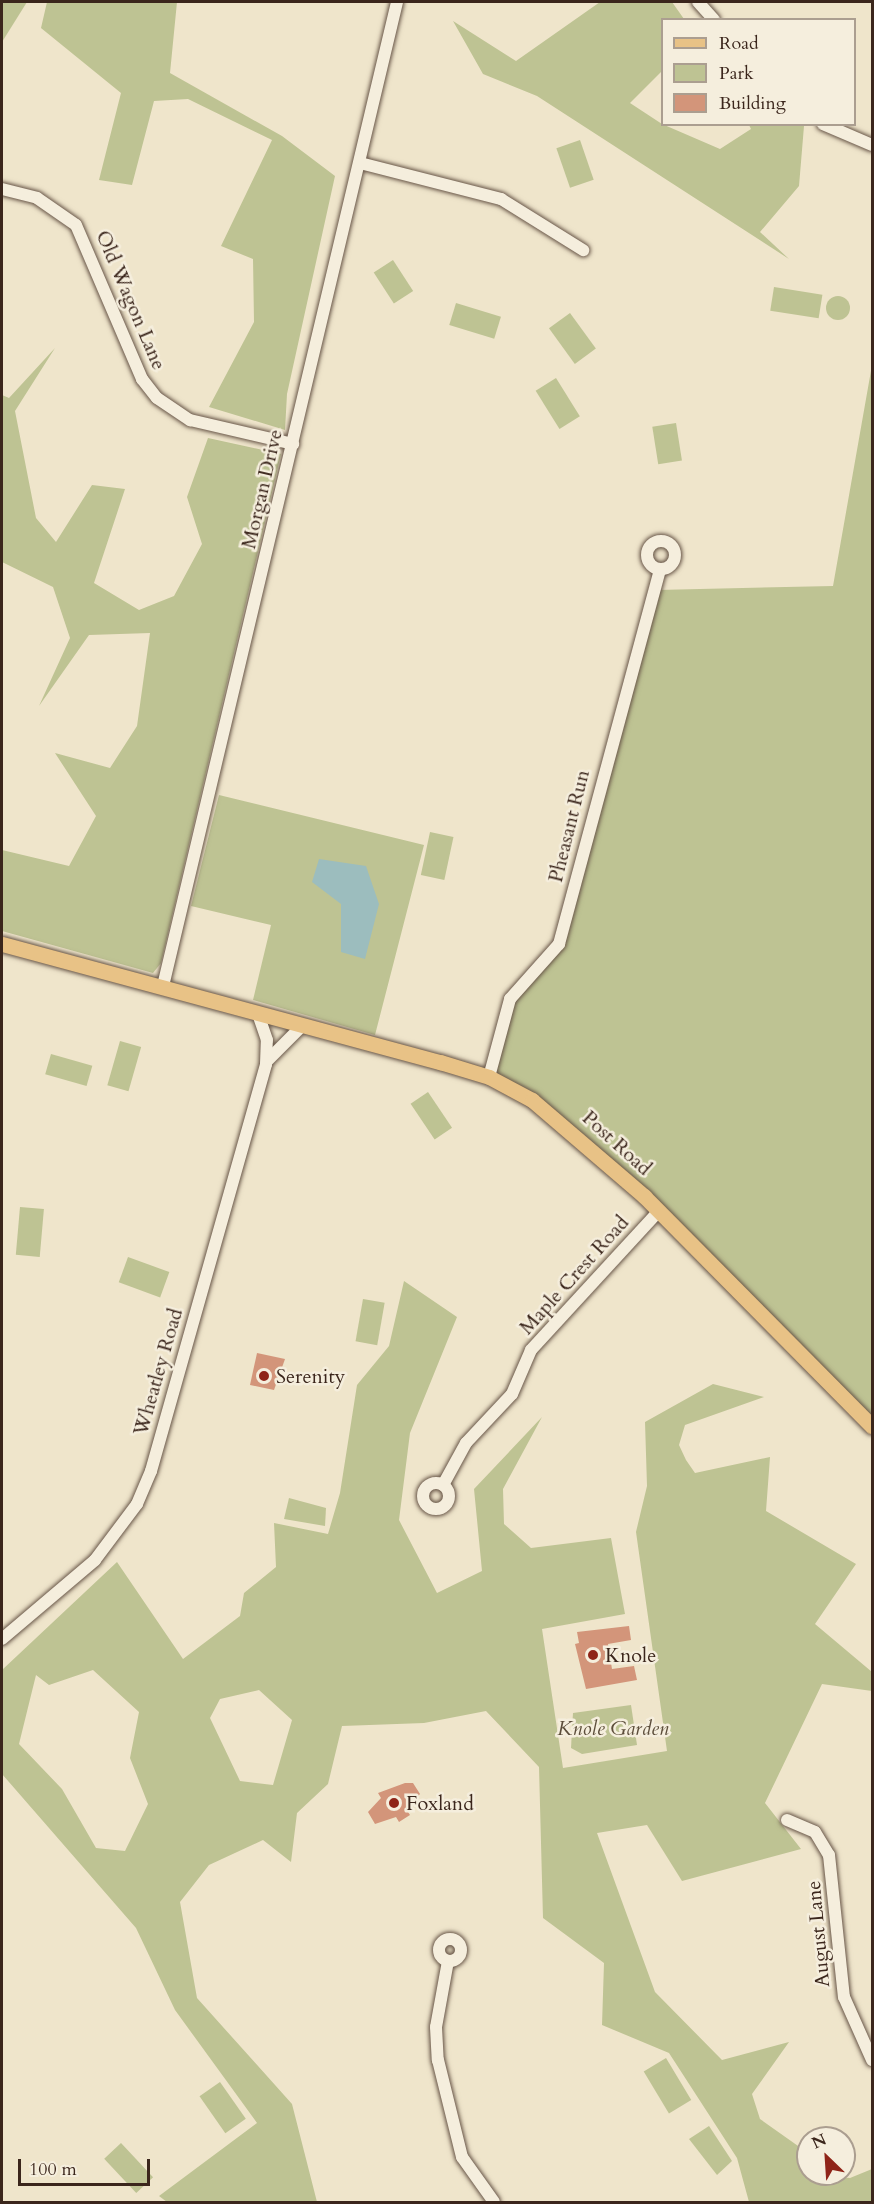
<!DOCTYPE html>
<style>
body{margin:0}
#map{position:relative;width:874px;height:2204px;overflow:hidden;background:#efe5cb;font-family:Cardo,serif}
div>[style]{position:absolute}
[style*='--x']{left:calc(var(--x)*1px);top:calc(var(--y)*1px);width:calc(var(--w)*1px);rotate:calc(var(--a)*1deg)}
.green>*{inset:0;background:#bec393;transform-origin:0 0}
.round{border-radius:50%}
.water>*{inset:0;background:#9cbdbe}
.building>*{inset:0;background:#d3957a}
.roads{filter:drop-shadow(0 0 2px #685648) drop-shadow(0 0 2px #685648)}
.minor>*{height:12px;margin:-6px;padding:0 6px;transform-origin:6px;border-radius:6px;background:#f5eedd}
.minor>.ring{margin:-6px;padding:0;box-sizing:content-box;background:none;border:12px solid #f5eedd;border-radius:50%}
.major>*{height:15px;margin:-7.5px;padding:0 7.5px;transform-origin:7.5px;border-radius:7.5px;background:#e8c286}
.dots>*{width:16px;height:16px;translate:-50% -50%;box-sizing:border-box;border:3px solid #f5eedd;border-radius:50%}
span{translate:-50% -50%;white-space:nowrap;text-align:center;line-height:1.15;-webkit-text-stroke:5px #f5eedd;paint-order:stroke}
.street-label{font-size:20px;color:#3b261c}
.poi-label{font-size:20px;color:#3b261c}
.left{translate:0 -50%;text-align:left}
.park-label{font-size:20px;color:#5c4d3a;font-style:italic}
.frame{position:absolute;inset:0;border:3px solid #3b261c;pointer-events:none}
.legend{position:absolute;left:661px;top:18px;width:195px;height:108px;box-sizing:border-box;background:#f5eedd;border:2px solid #ab9e90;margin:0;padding:8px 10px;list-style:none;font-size:18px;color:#3b261c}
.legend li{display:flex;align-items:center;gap:12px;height:30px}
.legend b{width:30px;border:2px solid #ab9e90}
.north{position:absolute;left:796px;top:2126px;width:60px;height:60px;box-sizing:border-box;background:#f5eedd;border:2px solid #ab9e90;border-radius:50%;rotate:335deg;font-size:16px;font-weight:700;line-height:24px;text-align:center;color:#3b261c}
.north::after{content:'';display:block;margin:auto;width:21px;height:27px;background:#8f2418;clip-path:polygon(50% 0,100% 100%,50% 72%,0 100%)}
.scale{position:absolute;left:18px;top:2159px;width:132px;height:27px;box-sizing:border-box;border:3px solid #3b261c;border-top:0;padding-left:8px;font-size:18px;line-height:21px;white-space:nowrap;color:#3b261c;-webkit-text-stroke:4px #f5eedd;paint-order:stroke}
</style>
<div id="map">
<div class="green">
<i style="clip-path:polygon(2px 2px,27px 2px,2px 42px)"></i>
<i style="clip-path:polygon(47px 2px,177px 2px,170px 73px,282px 136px,335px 176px,287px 394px,285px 430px,209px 407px,254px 322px,253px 259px,221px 246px,272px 140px,188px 99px,154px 101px,132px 185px,99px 180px,121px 93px,41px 28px)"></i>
<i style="clip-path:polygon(600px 2px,672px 2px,684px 19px,662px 20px,662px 71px,630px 103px,662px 124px,720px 149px,751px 129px,749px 125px,804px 126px,799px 186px,760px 232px,789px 259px,537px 96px,483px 74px,453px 21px,516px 61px)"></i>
<i style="left:580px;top:140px;width:42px;height:25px;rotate:71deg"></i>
<i style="left:393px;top:260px;width:37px;height:23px;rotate:57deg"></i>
<i style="left:774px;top:287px;width:49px;height:24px;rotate:9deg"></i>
<i class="round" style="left:826px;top:296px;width:24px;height:24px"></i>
<i style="left:456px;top:303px;width:47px;height:23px;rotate:17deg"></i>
<i style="left:570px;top:313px;width:44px;height:26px;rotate:54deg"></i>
<i style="clip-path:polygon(55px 348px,15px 411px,36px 518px,56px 542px,92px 485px,125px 489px,94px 583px,139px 610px,174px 596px,202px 544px,187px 497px,208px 438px,281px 454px,161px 963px,153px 973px,2px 931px,2px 850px,69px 866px,96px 816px,55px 753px,110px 768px,137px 726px,150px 633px,89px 635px,39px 706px,70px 638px,53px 587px,2px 562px,2px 395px,9px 398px)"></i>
<i style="clip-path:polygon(872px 365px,872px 1426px,570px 1127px,489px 1077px,510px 999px,552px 957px,657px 590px,833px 586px)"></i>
<i style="left:556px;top:378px;width:45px;height:24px;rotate:58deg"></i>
<i style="left:676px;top:423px;width:38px;height:24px;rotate:81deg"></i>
<i style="clip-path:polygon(219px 795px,424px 845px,375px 1035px,253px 1000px,271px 925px,191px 906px)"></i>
<i style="left:430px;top:832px;width:24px;height:44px;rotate:12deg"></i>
<i style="left:120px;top:1041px;width:22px;height:46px;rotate:16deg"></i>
<i style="left:51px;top:1054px;width:43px;height:21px;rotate:16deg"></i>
<i style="left:428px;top:1092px;width:43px;height:21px;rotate:56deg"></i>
<i style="left:20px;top:1207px;width:24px;height:48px;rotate:5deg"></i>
<i style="left:128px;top:1257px;width:44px;height:27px;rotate:20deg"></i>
<i style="clip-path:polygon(evenodd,404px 1281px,457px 1317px,410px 1433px,399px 1520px,437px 1593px,482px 1571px,474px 1489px,542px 1417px,503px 1489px,504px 1524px,531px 1548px,611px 1538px,625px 1614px,542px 1629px,563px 1768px,667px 1751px,636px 1532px,647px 1486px,645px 1422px,713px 1384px,764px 1397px,685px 1425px,679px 1445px,686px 1460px,695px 1473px,770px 1457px,766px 1511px,856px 1564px,815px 1624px,872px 1672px,872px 1691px,822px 1684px,765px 1803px,801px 1849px,682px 1881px,647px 1825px,597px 1833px,655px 1992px,722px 2060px,789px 2042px,752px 2094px,760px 2119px,808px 2153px,808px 2174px,850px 2178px,872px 2169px,872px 2202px,749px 2202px,737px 2158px,669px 2053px,602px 2025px,604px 1963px,543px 1918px,539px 1767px,486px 1711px,424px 1723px,342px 1726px,328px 1784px,297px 1813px,291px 1862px,263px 1840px,209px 1865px,180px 1902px,197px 1998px,292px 2104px,317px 2202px,167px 2202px,159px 2196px,257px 2123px,175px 2010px,136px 1928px,2px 1774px,2px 1670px,117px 1562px,183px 1659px,240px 1616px,244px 1593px,276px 1567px,274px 1523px,328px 1534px,340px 1493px,357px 1385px,389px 1346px,404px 1281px,93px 1670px,139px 1712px,130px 1758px,148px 1804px,125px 1851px,96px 1848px,62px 1789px,19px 1744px,36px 1675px,49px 1685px,93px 1670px,404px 1281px,259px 1690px,292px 1720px,273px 1785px,240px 1781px,210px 1718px,220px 1699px,259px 1690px)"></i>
<i style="left:363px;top:1299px;width:22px;height:43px;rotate:10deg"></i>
<i style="clip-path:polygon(289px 1498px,326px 1508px,325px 1526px,284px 1519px)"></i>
<i style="clip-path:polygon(631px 1705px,637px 1745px,582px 1754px,571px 1748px,573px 1713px)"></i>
<i style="left:666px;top:2058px;width:49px;height:26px;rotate:59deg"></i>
<i style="left:220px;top:2082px;width:45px;height:25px;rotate:55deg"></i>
<i style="clip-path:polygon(709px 2126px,732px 2161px,717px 2175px,689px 2139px)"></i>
<i style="left:121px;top:2143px;width:47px;height:23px;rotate:47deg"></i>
</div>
<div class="water">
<i style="clip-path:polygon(319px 859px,366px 866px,379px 904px,365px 959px,341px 952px,341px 904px,312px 882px)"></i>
</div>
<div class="building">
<i style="clip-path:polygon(257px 1353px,285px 1359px,274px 1390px,250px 1385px)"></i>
<i style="clip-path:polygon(629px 1626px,631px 1640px,608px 1644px,612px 1669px,634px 1666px,637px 1680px,586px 1689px,575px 1644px,579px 1643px,577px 1632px)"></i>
<i style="clip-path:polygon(405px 1783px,413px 1783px,420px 1794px,406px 1809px,410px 1815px,399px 1822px,396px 1817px,375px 1824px,368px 1812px,381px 1798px,378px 1793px)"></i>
</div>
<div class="roads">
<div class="minor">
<i style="--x:698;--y:2;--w:24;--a:48"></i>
<i style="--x:823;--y:124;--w:53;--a:23.2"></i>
<i style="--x:360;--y:163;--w:146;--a:14.3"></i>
<i style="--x:501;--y:199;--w:97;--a:31.9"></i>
<i style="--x:2;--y:189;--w:36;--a:14"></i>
<i style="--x:37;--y:198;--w:47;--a:34.7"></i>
<i style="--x:76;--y:225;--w:168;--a:66.8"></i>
<i style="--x:142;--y:379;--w:24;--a:52"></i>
<i style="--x:157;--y:398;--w:40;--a:34"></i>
<i style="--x:190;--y:420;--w:106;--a:13.1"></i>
<i class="ring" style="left:647px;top:541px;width:16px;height:16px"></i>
<i style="--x:163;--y:986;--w:1011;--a:-76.62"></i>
<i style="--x:268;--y:1060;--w:48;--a:-45"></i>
<i style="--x:489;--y:1077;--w:81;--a:-74.9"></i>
<i style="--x:510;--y:999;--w:74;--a:-48.3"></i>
<i style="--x:559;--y:944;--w:388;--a:-74.9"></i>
<i class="ring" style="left:423px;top:1483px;width:14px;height:14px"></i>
<i style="--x:443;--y:1485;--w:48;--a:-61.3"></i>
<i style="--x:466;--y:1443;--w:67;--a:-46.8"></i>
<i style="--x:512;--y:1394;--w:48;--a:-66.6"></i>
<i style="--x:531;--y:1350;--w:189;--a:-47.4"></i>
<i style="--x:2;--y:1639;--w:122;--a:-40.3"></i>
<i style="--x:95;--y:1560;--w:70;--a:-53.1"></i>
<i style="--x:137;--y:1504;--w:36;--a:-67"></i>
<i style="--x:151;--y:1471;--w:423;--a:-74.2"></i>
<i style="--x:266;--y:1064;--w:24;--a:-88"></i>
<i style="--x:267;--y:1040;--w:28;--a:-109"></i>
<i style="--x:787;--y:1820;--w:30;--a:23"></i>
<i style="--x:815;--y:1832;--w:27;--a:59"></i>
<i style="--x:829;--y:1855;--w:143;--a:84"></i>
<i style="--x:844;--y:1997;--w:69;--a:66"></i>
<i class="ring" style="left:439px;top:1939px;width:10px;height:10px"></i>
<i style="--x:448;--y:1961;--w:67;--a:100.3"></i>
<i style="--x:436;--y:2027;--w:33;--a:87"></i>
<i style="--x:438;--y:2060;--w:100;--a:76.1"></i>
<i style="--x:462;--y:2157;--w:55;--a:54.6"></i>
</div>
<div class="major">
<i style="--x:2;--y:944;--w:454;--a:15.1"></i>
<i style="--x:440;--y:1062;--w:51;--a:17"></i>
<i style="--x:489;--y:1077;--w:49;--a:28.1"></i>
<i style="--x:532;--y:1100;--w:148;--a:40.6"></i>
<i style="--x:644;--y:1196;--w:324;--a:45.3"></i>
</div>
</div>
<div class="dots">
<i style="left:264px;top:1376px;background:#8f2418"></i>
<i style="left:593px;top:1655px;background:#8f2418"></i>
<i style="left:394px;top:1803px;background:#8f2418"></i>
</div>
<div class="street-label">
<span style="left:131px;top:300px;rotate:67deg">Old Wagon Lane</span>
<span style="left:262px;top:489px;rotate:-77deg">Morgan Drive</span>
<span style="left:569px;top:826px;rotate:-76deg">Pheasant Run</span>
<span style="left:617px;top:1143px;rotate:42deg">Post Road</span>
<span style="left:574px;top:1275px;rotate:-48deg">Maple Crest Road</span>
<span style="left:158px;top:1372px;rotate:-74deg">Wheatley Road</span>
<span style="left:818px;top:1934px;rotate:-95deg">August Lane</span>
</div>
<div class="poi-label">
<span class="left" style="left:276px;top:1376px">Serenity</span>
<span class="left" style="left:605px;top:1655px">Knole</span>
<span class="left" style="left:406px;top:1803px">Foxland</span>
</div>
<div class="park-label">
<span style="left:613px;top:1728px">Knole Garden</span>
</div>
<div class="frame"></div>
<ul class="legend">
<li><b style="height:8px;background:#e8c286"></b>Road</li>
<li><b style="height:16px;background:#bec393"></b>Park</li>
<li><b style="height:16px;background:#d3957a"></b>Building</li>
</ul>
<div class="north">N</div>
<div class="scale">100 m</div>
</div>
